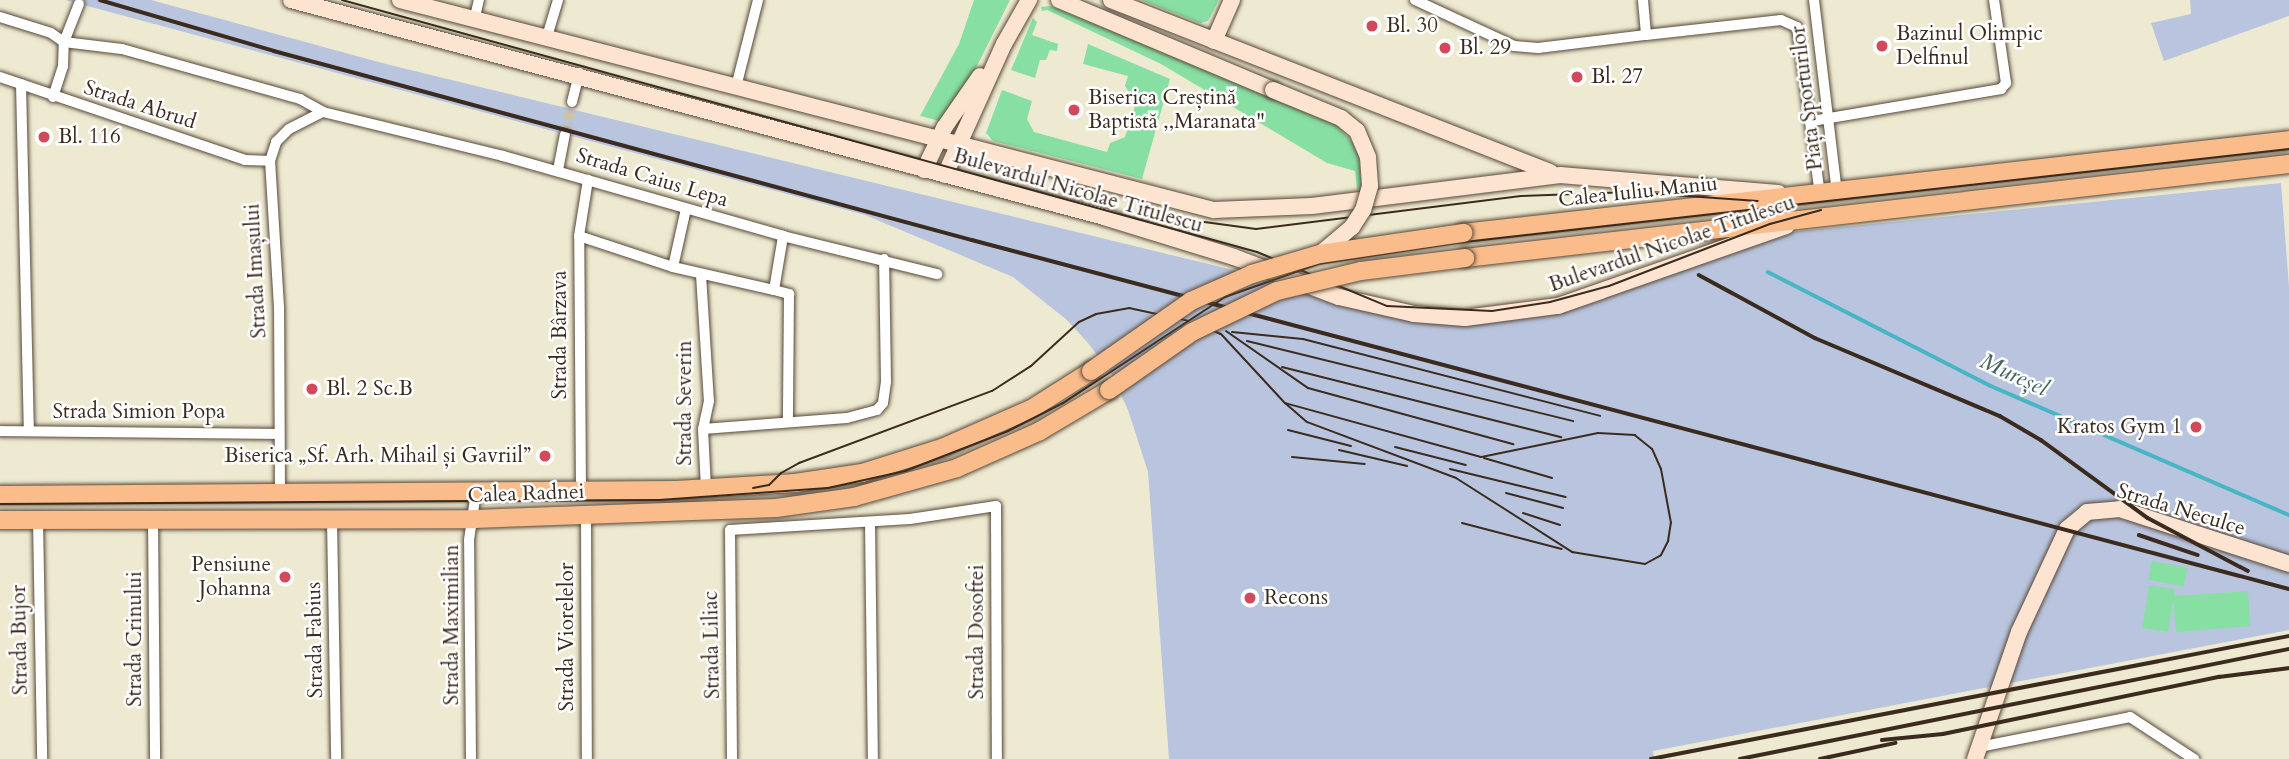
<!DOCTYPE html>
<meta charset="utf-8">
<style>
body{margin:0}
#map{position:relative;width:2289px;height:759px;overflow:hidden;background:#eeead1;font-family:Cardo,serif}
div>[style]{position:absolute}
[style*='--x']{left:calc(var(--x)*1px);top:calc(var(--y)*1px);width:calc(var(--w)*1px);rotate:calc(var(--a)*1deg)}
.industrial>*{inset:0;background:#b9c5de}
.green>*{inset:0;background:#88dfa3;transform-origin:0 0}
.stream>*{height:3.5px;margin:-1.75px;padding:0 1.75px;transform-origin:1.75px;border-radius:1.75px;background:#48b5c4}
.street-tunnel>*{height:10px;margin-top:-5px;transform-origin:0;background:repeating-linear-gradient(90deg,#cac4ad 0 10px,transparent 0 15px)}
.roads{filter:drop-shadow(0 0 2px #564739) drop-shadow(0 0 2px #564739)}
.street>*{height:10px;margin:-5px;padding:0 5px;transform-origin:5px;border-radius:5px;background:#fff}
.secondary>*{height:16px;margin:-8px;padding:0 8px;transform-origin:8px;border-radius:8px;background:#fde4d0}
.primary>*{height:18px;margin:-9px;padding:0 9px;transform-origin:9px;border-radius:9px;background:#f9bc8a}
.tram>*{height:2px;margin:-1px;padding:0 1px;transform-origin:1px;border-radius:1px;background:#3b2a1e}
.rail>*{height:3.5px;margin:-1.75px;padding:0 1.75px;transform-origin:1.75px;border-radius:1.75px;background:#3b2a1e}
.bridges{filter:drop-shadow(0 0 2px #564739) drop-shadow(0 0 2px #564739)}
.secondary-bridge>*{height:16px;margin:-8px;padding:0 8px;transform-origin:8px;border-radius:8px;background:#fde4d0}
.primary-bridge>*{height:18px;margin:-9px;padding:0 9px;transform-origin:9px;border-radius:9px;background:#f9bc8a}
.dots>*{width:19px;height:19px;translate:-50% -50%;box-sizing:border-box;border:4px solid #fff;border-radius:50%}
span{translate:-50% -50%;white-space:nowrap;text-align:center;line-height:1.15;-webkit-text-stroke:5px #fff;paint-order:stroke}
.poi-label{font-size:21px;color:#3b2a1e}
.left{translate:0 -50%;text-align:left}
.right{translate:-100% -50%;text-align:right}
.street-label{font-size:21px;color:#3b2a1e}
.water-label{font-size:23px;color:#406260;font-style:italic}
</style>
<div id="map">
<div class="industrial">
<i style="clip-path:polygon(65px 0,151px 0,386px 64px,1233px 270px,1338px 305px,1416px 321px,1482px 323px,1771px 234px,2281px 183px,2289px 287px,2289px 630px,1653px 751px,1654px 759px,1169px 759px,1148px 472px,1128px 410px,1111px 373px,1088px 343px,1067px 320px,1013px 277px,865px 215px)"></i>
<i style="clip-path:polygon(2190px 0,2289px 0,2289px 16px,2164px 61px,2151px 23px,2191px 14px)"></i>
</div>
<div class="green">
<i style="clip-path:polygon(974px 0,1010px 0,969px 82px,940px 121px,920px 116px,959px 44px)"></i>
<i style="clip-path:polygon(1141px 0,1219px 0,1208px 21px,1200px 23px)"></i>
<i style="clip-path:polygon(1051px 6px,1336px 125px,1358px 148px,1362px 188px,1357px 189px,1355px 171px,1327px 163px,1161px 64px,1047px 10px,1042px 11px,1041px 7px)"></i>
<i style="clip-path:polygon(1033px 18px,1037px 22px,1032px 35px,1058px 44px,1057px 51px,1050px 50px,1046px 60px,1040px 60px,1035px 78px,1011px 70px)"></i>
<i style="clip-path:polygon(1088px 44px,1170px 79px,1142px 179px,993px 141px,986px 133px,1002px 90px,1032px 101px,1027px 119px,1034px 132px,1107px 152px,1110px 143px,1125px 137px,1136px 103px,1125px 86px,1128px 76px,1083px 64px)"></i>
<i style="left:2152px;top:561px;width:36px;height:19px;rotate:11deg"></i>
<i style="clip-path:polygon(2149px 585px,2174px 589px,2174px 596px,2248px 591px,2250px 626px,2176px 632px,2173px 600px,2168px 632px,2142px 628px)"></i>
</div>
<div class="stream">
<i style="--x:1768;--y:272;--w:250;--a:27.1"></i>
<i style="--x:1991;--y:386;--w:325;--a:23.4"></i>
</div>
<div class="street-tunnel">
<i style="--x:565;--y:135;--w:34;--a:-78"></i>
</div>
<div class="roads">
<div class="street">
<i style="--x:1415;--y:0;--w:109;--a:24.9"></i>
<i style="--x:1514;--y:46;--w:24;--a:5"></i>
<i style="--x:1538;--y:48;--w:109;--a:-6.9"></i>
<i style="--x:1643;--y:0;--w:35;--a:85"></i>
<i style="--x:1646;--y:35;--w:136;--a:-6.3"></i>
<i style="--x:1781;--y:20;--w:17;--a:24"></i>
<i style="--x:1797;--y:27;--w:169;--a:82.2"></i>
<i style="--x:1814;--y:0;--w:193;--a:83.2"></i>
<i style="--x:0;--y:17;--w:53;--a:17.4"></i>
<i style="--x:51;--y:33;--w:16;--a:35"></i>
<i style="--x:64;--y:42;--w:58;--a:6.9"></i>
<i style="--x:122;--y:49;--w:185;--a:15.7"></i>
<i style="--x:300;--y:99;--w:26;--a:29"></i>
<i style="--x:474;--y:21;--w:22;--a:-77"></i>
<i style="--x:546;--y:40;--w:42;--a:-73.3"></i>
<i style="--x:0;--y:77;--w:259;--a:18.7"></i>
<i style="--x:245;--y:160;--w:25;--a:2"></i>
<i style="--x:21;--y:84;--w:346;--a:88.7"></i>
<i style="--x:736;--y:87;--w:90;--a:-75.8"></i>
<i style="--x:53;--y:97;--w:33;--a:-72"></i>
<i style="--x:63;--y:66;--w:24;--a:-88"></i>
<i style="--x:64;--y:42;--w:41;--a:-68.5"></i>
<i style="--x:572;--y:102;--w:30;--a:-76"></i>
<i style="--x:1812;--y:121;--w:192;--a:-9.6"></i>
<i style="--x:2001;--y:89;--w:8;--a:-50"></i>
<i style="--x:2006;--y:83;--w:84;--a:-98.2"></i>
<i style="--x:558;--y:170;--w:36;--a:-79"></i>
<i style="--x:579;--y:236;--w:99;--a:18.3"></i>
<i style="--x:673;--y:267;--w:104;--a:12.8"></i>
<i style="--x:774;--y:290;--w:55;--a:-80.5"></i>
<i style="--x:673;--y:267;--w:59;--a:-77.4"></i>
<i style="--x:701;--y:275;--w:126;--a:86.4"></i>
<i style="--x:709;--y:401;--w:29;--a:102"></i>
<i style="--x:703;--y:429;--w:60;--a:87.1"></i>
<i style="--x:774;--y:290;--w:16;--a:15"></i>
<i style="--x:789;--y:294;--w:127;--a:90.5"></i>
<i style="--x:703;--y:429;--w:144;--a:-4.4"></i>
<i style="--x:847;--y:418;--w:31;--a:-15"></i>
<i style="--x:877;--y:410;--w:9;--a:-49"></i>
<i style="--x:883;--y:403;--w:21;--a:-82"></i>
<i style="--x:886;--y:382;--w:123;--a:-90.9"></i>
<i style="--x:0;--y:431;--w:278;--a:0.6"></i>
<i style="--x:280;--y:490;--w:183;--a:-90.3"></i>
<i style="--x:279;--y:307;--w:146;--a:-93.5"></i>
<i style="--x:270;--y:161;--w:20;--a:-72"></i>
<i style="--x:276;--y:142;--w:18;--a:-45"></i>
<i style="--x:289;--y:129;--w:38;--a:-27"></i>
<i style="--x:323;--y:112;--w:185;--a:13.7"></i>
<i style="--x:503;--y:156;--w:291;--a:15.9"></i>
<i style="--x:783;--y:236;--w:159;--a:13.9"></i>
<i style="--x:581;--y:491;--w:255;--a:-90.4"></i>
<i style="--x:579;--y:236;--w:57;--a:-80.9"></i>
<i style="--x:586;--y:516;--w:243;--a:89.8"></i>
<i style="--x:38;--y:519;--w:240;--a:89"></i>
<i style="--x:153;--y:519;--w:240;--a:89.5"></i>
<i style="--x:332;--y:520;--w:239;--a:89"></i>
<i style="--x:870;--y:522;--w:237;--a:89.3"></i>
<i style="--x:1979;--y:747;--w:154;--a:-11.2"></i>
<i style="--x:2130;--y:717;--w:77;--a:33.3"></i>
<i style="--x:471;--y:759;--w:219;--a:-90.5"></i>
<i style="--x:469;--y:540;--w:49;--a:-81.7"></i>
<i style="--x:732;--y:759;--w:229;--a:-90.5"></i>
<i style="--x:730;--y:530;--w:180;--a:-3.5"></i>
<i style="--x:910;--y:519;--w:87;--a:-8.6"></i>
<i style="--x:996;--y:506;--w:253;--a:89.8"></i>
</div>
<div class="secondary">
<i style="--x:291;--y:0;--w:841;--a:14.94"></i>
<i style="--x:1104;--y:217;--w:136;--a:17.1"></i>
<i style="--x:1234;--y:257;--w:112;--a:20.9"></i>
<i style="--x:1339;--y:297;--w:77;--a:12.8"></i>
<i style="--x:1414;--y:314;--w:51;--a:4.5"></i>
<i style="--x:1465;--y:318;--w:94;--a:-7.4"></i>
<i style="--x:1558;--y:306;--w:242;--a:-19.3"></i>
<i style="--x:400;--y:0;--w:841;--a:14.47"></i>
<i style="--x:1214;--y:210;--w:98;--a:-2.3"></i>
<i style="--x:1312;--y:206;--w:250;--a:-7.1"></i>
<i style="--x:1560;--y:175;--w:219;--a:4.7"></i>
<i style="--x:1059;--y:0;--w:232;--a:22.8"></i>
<i style="--x:1111;--y:0;--w:472;--a:21.4"></i>
<i style="--x:1214;--y:41;--w:45;--a:-66.3"></i>
<i style="--x:924;--y:170;--w:47;--a:-64.5"></i>
<i style="--x:944;--y:128;--w:63;--a:-55.3"></i>
<i style="--x:945;--y:175;--w:144;--a:-65.8"></i>
<i style="--x:1004;--y:44;--w:51;--a:-60.4"></i>
<i style="--x:1975;--y:759;--w:134;--a:-70.9"></i>
<i style="--x:2019;--y:632;--w:114;--a:-65"></i>
<i style="--x:2067;--y:529;--w:26;--a:-40"></i>
<i style="--x:2087;--y:512;--w:33;--a:-5"></i>
<i style="--x:2120;--y:509;--w:178;--a:18"></i>
</div>
<div class="primary">
<i style="--x:1463;--y:233;--w:831;--a:-6.42"></i>
<i style="--x:1465;--y:258;--w:829;--a:-6.51"></i>
<i style="--x:0;--y:495;--w:676;--a:-0.42"></i>
<i style="--x:676;--y:490;--w:119;--a:-3.4"></i>
<i style="--x:795;--y:483;--w:68;--a:-8.5"></i>
<i style="--x:862;--y:473;--w:84;--a:-17.4"></i>
<i style="--x:942;--y:448;--w:97;--a:-23.7"></i>
<i style="--x:1031;--y:409;--w:71;--a:-32.3"></i>
<i style="--x:0;--y:520;--w:475;--a:-0.1"></i>
<i style="--x:475;--y:519;--w:301;--a:-2.1"></i>
<i style="--x:776;--y:508;--w:79;--a:-8"></i>
<i style="--x:854;--y:497;--w:107;--a:-15.7"></i>
<i style="--x:957;--y:468;--w:91;--a:-24"></i>
<i style="--x:1040;--y:431;--w:80;--a:-30.7"></i>
</div>
</div>
<div class="tram">
<i style="--x:342;--y:0;--w:949;--a:15.4"></i>
<i style="--x:1257;--y:252;--w:141;--a:22.6"></i>
<i style="--x:1387;--y:306;--w:105;--a:2.7"></i>
<i style="--x:1492;--y:311;--w:59;--a:-8.8"></i>
<i style="--x:1550;--y:302;--w:61;--a:-15.2"></i>
<i style="--x:1609;--y:286;--w:173;--a:-21.1"></i>
<i style="--x:1770;--y:224;--w:53;--a:-15.4"></i>
<i style="--x:1160;--y:216;--w:97;--a:7.7"></i>
<i style="--x:1256;--y:229;--w:267;--a:-7.1"></i>
<i style="--x:1521;--y:196;--w:109;--a:-2.1"></i>
<i style="--x:1630;--y:192;--w:128;--a:4"></i>
<i style="--x:1197;--y:323;--w:26;--a:25"></i>
<i style="--x:1221;--y:334;--w:94;--a:47.2"></i>
<i style="--x:1285;--y:403;--w:29;--a:41"></i>
<i style="--x:1307;--y:422;--w:159;--a:20.6"></i>
<i style="--x:1456;--y:478;--w:138;--a:32.5"></i>
<i style="--x:1572;--y:552;--w:74;--a:9.3"></i>
<i style="--x:1645;--y:564;--w:18;--a:-29"></i>
<i style="--x:1661;--y:555;--w:16;--a:-63"></i>
<i style="--x:1668;--y:541;--w:18;--a:-81"></i>
<i style="--x:1671;--y:523;--w:55;--a:-100.5"></i>
<i style="--x:1661;--y:469;--w:22;--a:-114"></i>
<i style="--x:1652;--y:449;--w:22;--a:-141"></i>
<i style="--x:1635;--y:435;--w:37;--a:-177"></i>
<i style="--x:1598;--y:433;--w:119;--a:168.4"></i>
<i style="--x:1481;--y:457;--w:203;--a:-164.6"></i>
<i style="--x:1226;--y:331;--w:100;--a:34.8"></i>
<i style="--x:1308;--y:388;--w:213;--a:15.3"></i>
<i style="--x:1232;--y:332;--w:71;--a:5.6"></i>
<i style="--x:1303;--y:339;--w:307;--a:14.5"></i>
<i style="--x:1247;--y:341;--w:336;--a:13.8"></i>
<i style="--x:1282;--y:367;--w:288;--a:14.1"></i>
<i style="--x:1288;--y:430;--w:65;--a:14.3"></i>
<i style="--x:1395;--y:447;--w:73;--a:14.2"></i>
<i style="--x:1339;--y:450;--w:70;--a:13.2"></i>
<i style="--x:1292;--y:457;--w:73;--a:5.5"></i>
<i style="--x:1484;--y:458;--w:71;--a:16.4"></i>
<i style="--x:1450;--y:469;--w:119;--a:13.6"></i>
<i style="--x:753;--y:488;--w:16;--a:-11"></i>
<i style="--x:769;--y:485;--w:17;--a:-45"></i>
<i style="--x:781;--y:473;--w:21;--a:-29"></i>
<i style="--x:799;--y:463;--w:206;--a:-20.5"></i>
<i style="--x:992;--y:391;--w:46;--a:-32.7"></i>
<i style="--x:1031;--y:366;--w:65;--a:-42.5"></i>
<i style="--x:1079;--y:322;--w:19;--a:-25"></i>
<i style="--x:1096;--y:314;--w:34;--a:-10"></i>
<i style="--x:1129;--y:308;--w:61;--a:12.2"></i>
<i style="--x:1506;--y:493;--w:59;--a:14.7"></i>
<i style="--x:0;--y:504;--w:659;--a:-0.35"></i>
<i style="--x:659;--y:500;--w:169;--a:-4.1"></i>
<i style="--x:828;--y:488;--w:79;--a:-12.4"></i>
<i style="--x:905;--y:471;--w:110;--a:-21.2"></i>
<i style="--x:1008;--y:431;--w:62;--a:-27"></i>
<i style="--x:1063;--y:403;--w:194;--a:-33.2"></i>
<i style="--x:1225;--y:297;--w:99;--a:-19.5"></i>
<i style="--x:1318;--y:264;--w:148;--a:-8.6"></i>
<i style="--x:1464;--y:242;--w:830;--a:-6.43"></i>
<i style="--x:1523;--y:513;--w:39;--a:18"></i>
<i style="--x:1462;--y:523;--w:103;--a:14.6"></i>
</div>
<div class="rail">
<i style="--x:100;--y:0;--w:181;--a:16.3"></i>
<i style="--x:274;--y:51;--w:723;--a:15.15"></i>
<i style="--x:972;--y:240;--w:1362;--a:14.84"></i>
<i style="--x:1699;--y:275;--w:132;--a:28.5"></i>
<i style="--x:1815;--y:338;--w:201;--a:22.9"></i>
<i style="--x:2000;--y:416;--w:48;--a:30.3"></i>
<i style="--x:2041;--y:440;--w:132;--a:36.1"></i>
<i style="--x:2148;--y:518;--w:113;--a:27.9"></i>
<i style="--x:2139;--y:535;--w:62;--a:18.7"></i>
<i style="--x:1882;--y:740;--w:61;--a:-5.6"></i>
<i style="--x:1943;--y:734;--w:282;--a:-11.7"></i>
<i style="--x:2219;--y:677;--w:71;--a:-7.3"></i>
<i style="--x:1651;--y:759;--w:650;--a:-10.91"></i>
<i style="--x:1740;--y:759;--w:560;--a:-11.33"></i>
<i style="--x:1820;--y:759;--w:77;--a:-12"></i>
</div>
<div class="bridges">
<div class="secondary-bridge">
<i style="--x:1273;--y:90;--w:74;--a:22.4"></i>
<i style="--x:1341;--y:118;--w:21;--a:39"></i>
<i style="--x:1357;--y:131;--w:28;--a:67"></i>
<i style="--x:1368;--y:157;--w:29;--a:86"></i>
<i style="--x:1370;--y:186;--w:25;--a:106"></i>
<i style="--x:1363;--y:210;--w:20;--a:123"></i>
<i style="--x:1352;--y:227;--w:42;--a:139.8"></i>
</div>
<div class="primary-bridge">
<i style="--x:1091;--y:371;--w:122;--a:-35"></i>
<i style="--x:1191;--y:301;--w:67;--a:-23.9"></i>
<i style="--x:1252;--y:274;--w:71;--a:-16.4"></i>
<i style="--x:1320;--y:254;--w:145;--a:-8.4"></i>
<i style="--x:1109;--y:390;--w:101;--a:-34.9"></i>
<i style="--x:1192;--y:332;--w:94;--a:-25.8"></i>
<i style="--x:1277;--y:291;--w:86;--a:-13.4"></i>
<i style="--x:1361;--y:271;--w:105;--a:-7.1"></i>
</div>
</div>
<div class="dots">
<i style="left:1372px;top:26px;background:#d1495b"></i>
<i style="left:1882px;top:46px;background:#d1495b"></i>
<i style="left:1445px;top:48px;background:#d1495b"></i>
<i style="left:1577px;top:77px;background:#d1495b"></i>
<i style="left:1074px;top:110px;background:#d1495b"></i>
<i style="left:44px;top:137px;background:#d1495b"></i>
<i style="left:312px;top:389px;background:#d1495b"></i>
<i style="left:2196px;top:427px;background:#d1495b"></i>
<i style="left:545px;top:456px;background:#d1495b"></i>
<i style="left:285px;top:577px;background:#d1495b"></i>
<i style="left:1250px;top:598px;background:#d1495b"></i>
</div>
<div class="poi-label">
<span class="left" style="left:1386px;top:26px">Bl. 30</span>
<span class="left" style="left:1896px;top:46px">Bazinul Olimpic<br>Delfinul</span>
<span class="left" style="left:1459px;top:48px">Bl. 29</span>
<span class="left" style="left:1591px;top:77px">Bl. 27</span>
<span class="left" style="left:1088px;top:110px">Biserica Creștină<br>Baptistă ,,Maranata"</span>
<span class="left" style="left:58px;top:137px">Bl. 116</span>
<span class="left" style="left:326px;top:389px">Bl. 2 Sc.B</span>
<span class="right" style="left:2182px;top:427px">Kratos Gym 1</span>
<span class="right" style="left:531px;top:456px">Biserica „Sf. Arh. Mihail și Gavriil”</span>
<span class="right" style="left:271px;top:577px">Pensiune<br>Johanna</span>
<span class="left" style="left:1264px;top:598px">Recons</span>
</div>
<div class="street-label">
<span style="left:1807px;top:98px;rotate:-97deg">Piața Sporturilor</span>
<span style="left:140px;top:105px;rotate:18deg">Strada Abrud</span>
<span style="left:652px;top:178px;rotate:17deg">Strada Caius Lepa</span>
<span style="left:1078px;top:191px;rotate:16deg">Bulevardul Nicolae Titulescu</span>
<span style="left:1638px;top:192px;rotate:-6deg">Calea Iuliu Maniu</span>
<span style="left:1672px;top:244px;rotate:-19deg">Bulevardul Nicolae Titulescu</span>
<span style="left:256px;top:271px;rotate:-93deg">Strada Imașului</span>
<span style="left:560px;top:335px;rotate:-90deg">Strada Bârzava</span>
<span style="left:685px;top:403px;rotate:-90deg">Strada Severin</span>
<span style="left:139px;top:412px">Strada Simion Popa</span>
<span style="left:526px;top:494px;rotate:-2deg">Calea Radnei</span>
<span style="left:2181px;top:510px;rotate:17deg">Strada Neculce</span>
<span style="left:452px;top:625px;rotate:-90deg">Strada Maximilian</span>
<span style="left:977px;top:632px;rotate:-90deg">Strada Dosoftei</span>
<span style="left:567px;top:637px;rotate:-90deg">Strada Viorelelor</span>
<span style="left:135px;top:639px;rotate:-90deg">Strada Crinului</span>
<span style="left:20px;top:640px;rotate:-91deg">Strada Bujor</span>
<span style="left:315px;top:640px;rotate:-91deg">Strada Fabius</span>
<span style="left:712px;top:645px;rotate:-91deg">Strada Liliac</span>
</div>
<div class="water-label">
<span style="left:2014px;top:375px;rotate:25deg">Mureșel</span>
</div>
</div>
